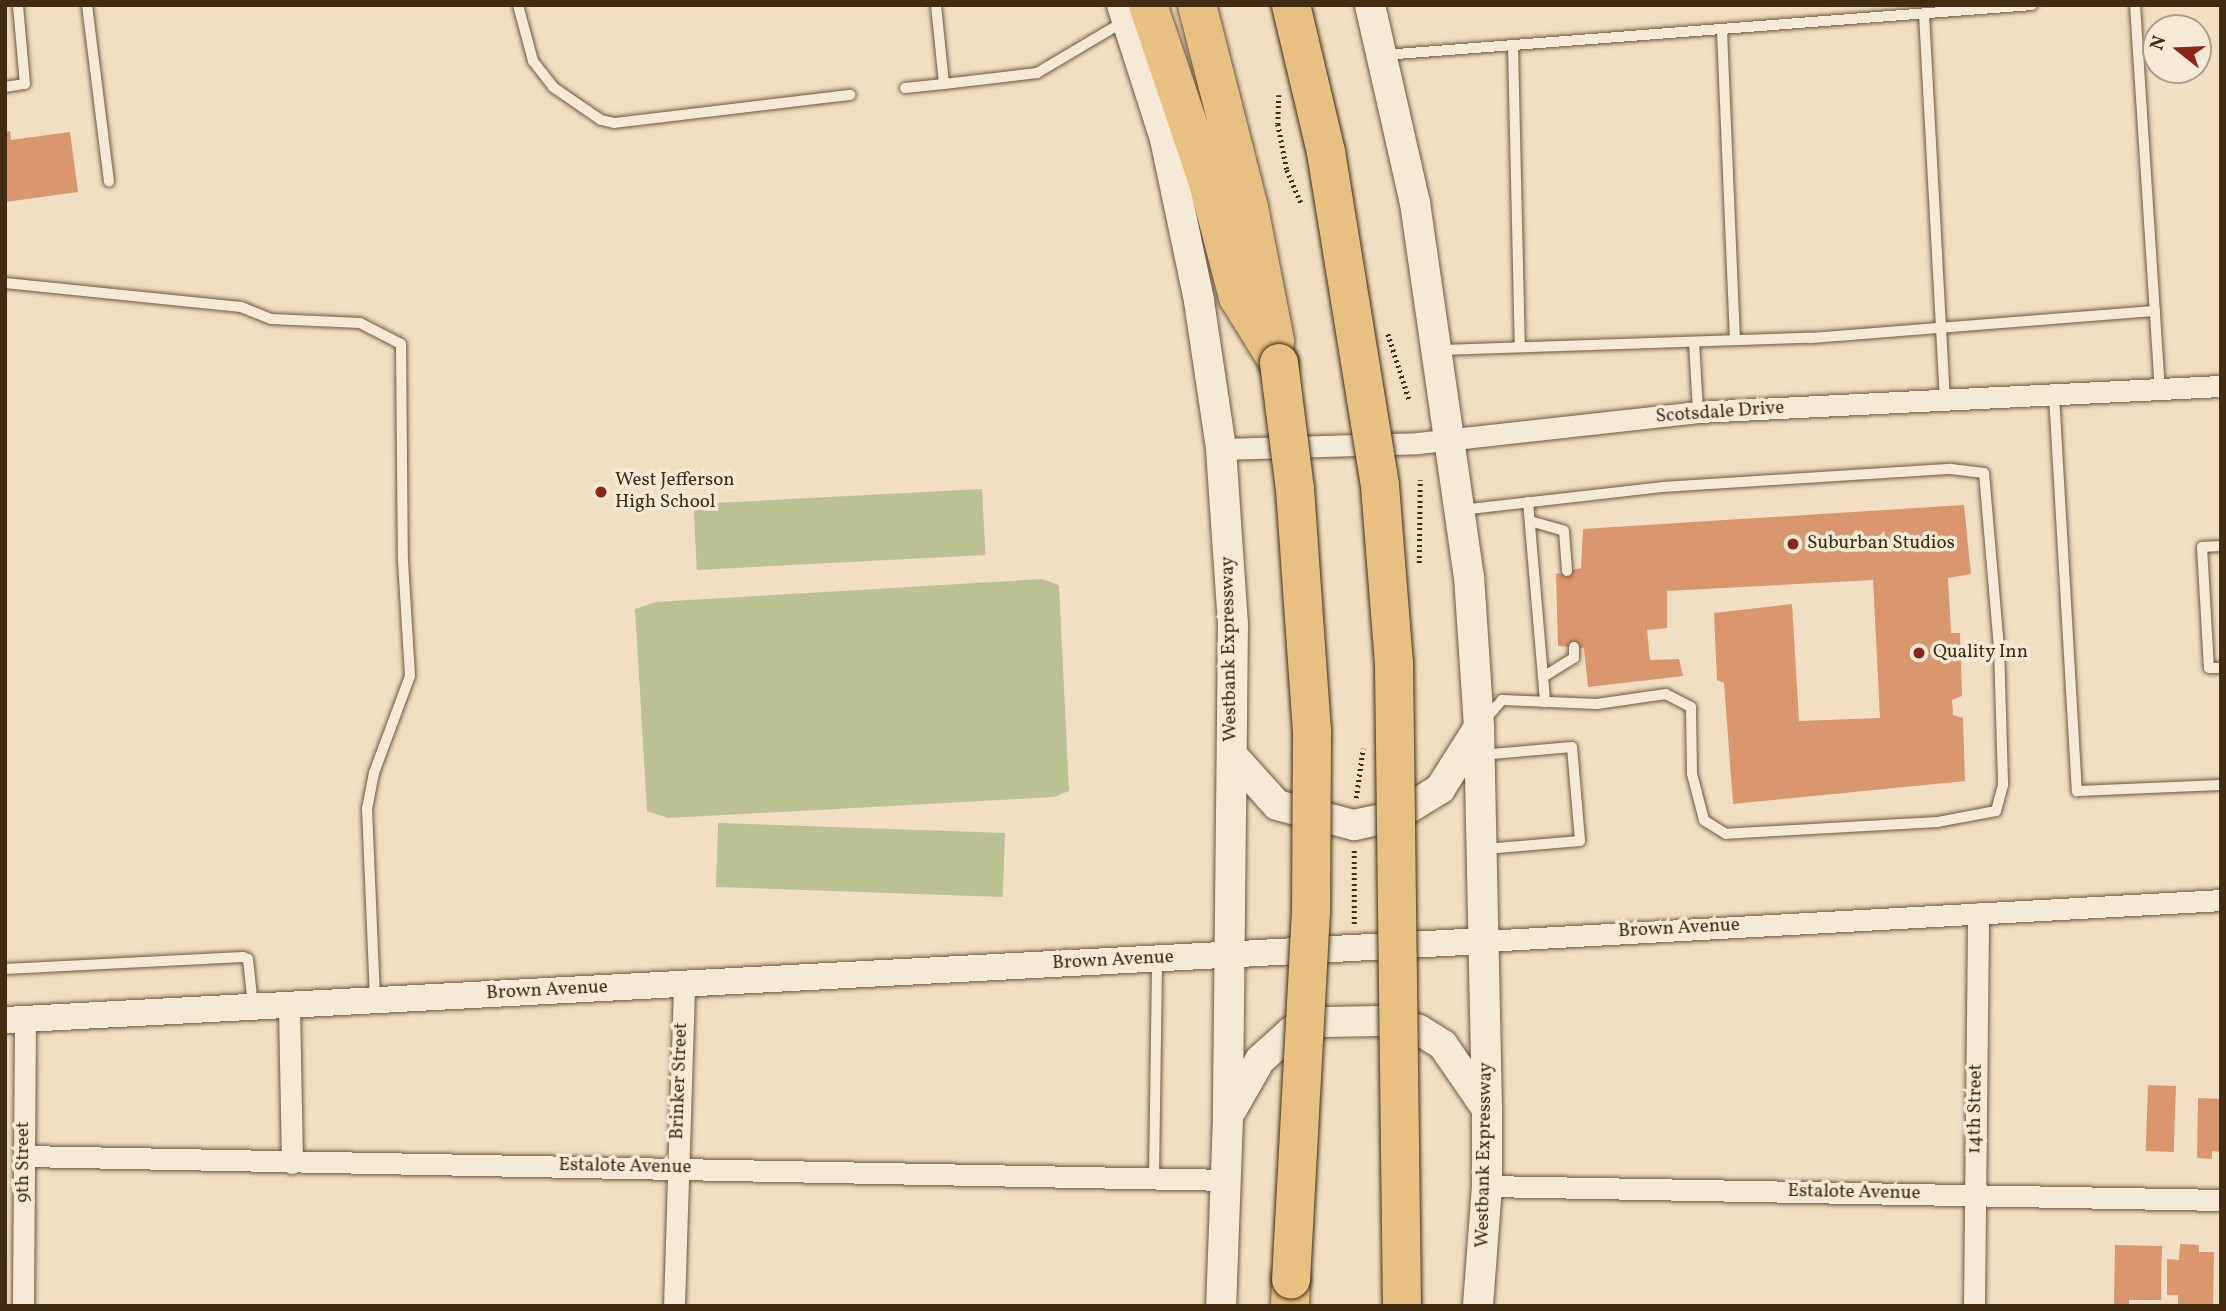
<!DOCTYPE html>
<style>
body{margin:0}
#map{position:relative;width:2226px;height:1311px;overflow:hidden;background:#f0dfc3;font-family:Vollkorn,serif}
div>[style]{position:absolute}
[style*='--x']{left:calc(var(--x)*1px);top:calc(var(--y)*1px);width:calc(var(--w)*1px);rotate:calc(var(--a)*1deg)}
.green>*{inset:0;background:#bcc192;transform-origin:0 0}
.building>*{inset:0;background:#da966d;transform-origin:0 0}
.path>*{height:4.5px;margin-top:-2.25px;transform-origin:0;background:repeating-linear-gradient(90deg,#402c12 0 2px,transparent 0 5.5px)}
.roads{filter:drop-shadow(0 0 2px #6c593e) drop-shadow(0 0 2px #6c593e)}
.service>*{height:10px;margin:-5px;padding:0 5px;transform-origin:5px;border-radius:5px;background:#f5ead8}
.minor>*{height:21px;margin:-10.5px;padding:0 10.5px;transform-origin:10.5px;border-radius:10.5px;background:#f5ead8}
.tertiary>*{height:26px;margin:-13px;padding:0 13px;transform-origin:13px;border-radius:13px;background:#f5ead8}
.secondary>*{height:30px;margin:-15px;padding:0 15px;transform-origin:15px;border-radius:15px;background:#f5ead8}
.motorway>*{height:38px;margin:-19px;padding:0 19px;transform-origin:19px;border-radius:19px;background:#e8c082}
.bridges{filter:drop-shadow(0 0 2px #402c12) drop-shadow(0 0 2px #402c12)}
.motorway-bridge>*{height:38px;margin:-19px;padding:0 19px;transform-origin:19px;border-radius:19px;background:#e8c082}
.dots>*{width:19px;height:19px;translate:-50% -50%;box-sizing:border-box;border:4px solid #f5ead8;border-radius:50%}
span{translate:-50% -50%;white-space:nowrap;text-align:center;line-height:1.15;-webkit-text-stroke:7px #f5ead8;paint-order:stroke}
.street-label{font-size:19px;color:#402c12}
.poi-label{font-size:19px;color:#402c12}
.left{translate:0 -50%;text-align:left}
.frame{position:absolute;inset:0;border:7px solid #402c12;pointer-events:none}
.north{position:absolute;left:2142px;top:14px;width:70px;height:70px;box-sizing:border-box;background:#f5ead8;border:2px solid #ad9e89;border-radius:50%;rotate:288deg;font-size:19px;font-weight:700;line-height:28px;text-align:center;color:#402c12}
.north::after{content:'';display:block;margin:auto;width:24px;height:32px;background:#8f2418;clip-path:polygon(50% 0,100% 100%,50% 72%,0 100%)}
</style>
<div id="map">
<div class="green">
<i style="left:982px;top:489px;width:66px;height:289px;rotate:87deg"></i>
<i style="clip-path:polygon(1042px 579px,1059px 585px,1069px 791px,1054px 797px,668px 818px,647px 811px,635px 609px,656px 602px)"></i>
<i style="left:1005px;top:833px;width:64px;height:287px;rotate:92deg"></i>
</div>
<div class="building">
<i style="clip-path:polygon(10px 131px,11px 140px,70px 132px,78px 192px,5px 202px,5px 132px)"></i>
<i style="clip-path:polygon(1964px 505px,1971px 574px,1948px 578px,1951px 633px,1960px 633px,1962px 696px,1952px 700px,1953px 715px,1963px 718px,1965px 781px,1733px 804px,1724px 683px,1717px 680px,1714px 613px,1792px 604px,1799px 721px,1880px 718px,1873px 580px,1667px 591px,1667px 628px,1647px 630px,1650px 660px,1679px 659px,1683px 676px,1588px 687px,1584px 648px,1558px 646px,1556px 574px,1581px 568px,1583px 529px)"></i>
<i style="left:2148px;top:1085px;width:28px;height:66px;rotate:2deg"></i>
<i style="clip-path:polygon(2198px 1098px,2221px 1099px,2221px 1152px,2212px 1151px,2212px 1159px,2197px 1158px)"></i>
<i style="clip-path:polygon(2180px 1244px,2199px 1245px,2199px 1252px,2214px 1252px,2213px 1305px,2178px 1304px,2178px 1295px,2167px 1295px,2167px 1259px,2179px 1260px)"></i>
<i style="clip-path:polygon(2115px 1245px,2162px 1246px,2161px 1300px,2129px 1300px,2129px 1306px,2114px 1306px)"></i>
</div>
<div class="path">
<i style="--x:1279;--y:95;--w:29;--a:92"></i>
<i style="--x:1278;--y:124;--w:47;--a:78.9"></i>
<i style="--x:1287;--y:170;--w:38;--a:67"></i>
<i style="--x:1388;--y:334;--w:71;--a:72.1"></i>
<i style="--x:1419;--y:563;--w:83;--a:-89.3"></i>
<i style="--x:1356;--y:798;--w:50;--a:-82"></i>
<i style="--x:1354;--y:924;--w:75;--a:-90"></i>
</div>
<div class="roads">
<div class="service">
<i style="--x:87;--y:5;--w:178;--a:82.9"></i>
<i style="--x:518;--y:5;--w:58;--a:75"></i>
<i style="--x:533;--y:61;--w:33;--a:52"></i>
<i style="--x:553;--y:87;--w:58;--a:34.5"></i>
<i style="--x:601;--y:120;--w:13;--a:13"></i>
<i style="--x:614;--y:123;--w:238;--a:-6.8"></i>
<i style="--x:936;--y:5;--w:79;--a:84.2"></i>
<i style="--x:944;--y:84;--w:94;--a:-6.7"></i>
<i style="--x:1037;--y:73;--w:100;--a:-30.7"></i>
<i style="--x:2135;--y:5;--w:386;--a:86.3"></i>
<i style="--x:1924;--y:14;--w:387;--a:86.9"></i>
<i style="--x:1722;--y:31;--w:309;--a:87.6"></i>
<i style="--x:1513;--y:46;--w:301;--a:88.7"></i>
<i style="--x:1384;--y:55;--w:650;--a:-4.41"></i>
<i style="--x:5;--y:87;--w:20;--a:-9"></i>
<i style="--x:25;--y:84;--w:79;--a:-95.1"></i>
<i style="--x:905;--y:88;--w:39;--a:-6"></i>
<i style="--x:5;--y:283;--w:237;--a:5.8"></i>
<i style="--x:241;--y:307;--w:32;--a:22"></i>
<i style="--x:271;--y:319;--w:89;--a:2.6"></i>
<i style="--x:360;--y:323;--w:46;--a:27.1"></i>
<i style="--x:401;--y:344;--w:217;--a:89.5"></i>
<i style="--x:403;--y:561;--w:115;--a:86.5"></i>
<i style="--x:410;--y:676;--w:103;--a:110.4"></i>
<i style="--x:374;--y:773;--w:36;--a:101"></i>
<i style="--x:367;--y:808;--w:192;--a:87.6"></i>
<i style="--x:1694;--y:342;--w:70;--a:86.7"></i>
<i style="--x:1439;--y:350;--w:371;--a:-1.9"></i>
<i style="--x:1810;--y:338;--w:346;--a:-4.5"></i>
<i style="--x:2054;--y:395;--w:397;--a:86.7"></i>
<i style="--x:2077;--y:791;--w:144;--a:-2.4"></i>
<i style="--x:1528;--y:502;--w:201;--a:85.1"></i>
<i style="--x:1461;--y:510;--w:202;--a:-6.5"></i>
<i style="--x:1662;--y:487;--w:290;--a:-3.6"></i>
<i style="--x:1951;--y:469;--w:33;--a:7"></i>
<i style="--x:1984;--y:473;--w:175;--a:85.1"></i>
<i style="--x:1999;--y:647;--w:138;--a:88.3"></i>
<i style="--x:2003;--y:785;--w:27;--a:105"></i>
<i style="--x:1996;--y:811;--w:59;--a:169.3"></i>
<i style="--x:1938;--y:822;--w:212;--a:176.8"></i>
<i style="--x:1726;--y:834;--w:26;--a:-148"></i>
<i style="--x:1704;--y:820;--w:48;--a:-104.6"></i>
<i style="--x:1692;--y:774;--w:67;--a:-90.9"></i>
<i style="--x:1691;--y:707;--w:28;--a:-153"></i>
<i style="--x:1666;--y:694;--w:70;--a:171.8"></i>
<i style="--x:1597;--y:704;--w:95;--a:-177.6"></i>
<i style="--x:1502;--y:700;--w:28;--a:131"></i>
<i style="--x:1530;--y:521;--w:35;--a:16"></i>
<i style="--x:1564;--y:531;--w:40;--a:85.7"></i>
<i style="--x:2221;--y:546;--w:19;--a:177"></i>
<i style="--x:2202;--y:547;--w:121;--a:86.7"></i>
<i style="--x:2209;--y:668;--w:12;--a:0"></i>
<i style="--x:1543;--y:677;--w:36;--a:-32"></i>
<i style="--x:1574;--y:658;--w:11;--a:-90"></i>
<i style="--x:1481;--y:755;--w:91;--a:-5"></i>
<i style="--x:1572;--y:747;--w:94;--a:85.1"></i>
<i style="--x:1580;--y:841;--w:95;--a:175.2"></i>
<i style="--x:5;--y:969;--w:238;--a:-2.9"></i>
<i style="--x:243;--y:957;--w:5;--a:22"></i>
<i style="--x:248;--y:959;--w:47;--a:83.9"></i>
<i style="--x:1154;--y:1179;--w:221;--a:-89.2"></i>
</div>
<div class="minor">
<i style="--x:1221;--y:449;--w:197;--a:-1.7"></i>
<i style="--x:1418;--y:443;--w:282;--a:-6.3"></i>
<i style="--x:1698;--y:412;--w:524;--a:-2.85"></i>
<i style="--x:1484;--y:941;--w:738;--a:-3.18"></i>
<i style="--x:289;--y:1006;--w:157;--a:88.9"></i>
<i style="--x:24;--y:1156;--w:1202;--a:1.14"></i>
<i style="--x:1487;--y:1186;--w:734;--a:1.09"></i>
<i style="--x:23;--y:1306;--w:287;--a:-89.6"></i>
<i style="--x:674;--y:1306;--w:323;--a:-88.2"></i>
<i style="--x:1974;--y:1306;--w:393;--a:-89.4"></i>
</div>
<div class="tertiary">
<i style="--x:5;--y:1020;--w:1481;--a:-3.06"></i>
</div>
<div class="secondary">
<i style="--x:1122;--y:5;--w:141;--a:72.2"></i>
<i style="--x:1165;--y:139;--w:166;--a:78.1"></i>
<i style="--x:1199;--y:301;--w:150;--a:81.5"></i>
<i style="--x:1221;--y:449;--w:174;--a:86.1"></i>
<i style="--x:1233;--y:623;--w:495;--a:90.6"></i>
<i style="--x:1228;--y:1118;--w:188;--a:92.1"></i>
<i style="--x:1370;--y:5;--w:203;--a:77.2"></i>
<i style="--x:1415;--y:203;--w:377;--a:81.8"></i>
<i style="--x:1469;--y:576;--w:151;--a:86.2"></i>
<i style="--x:1479;--y:727;--w:382;--a:88.8"></i>
<i style="--x:1487;--y:1109;--w:77;--a:90"></i>
<i style="--x:1487;--y:1186;--w:120;--a:94.3"></i>
<i style="--x:1232;--y:755;--w:67;--a:48"></i>
<i style="--x:1277;--y:805;--w:80;--a:14.6"></i>
<i style="--x:1354;--y:825;--w:43;--a:-12.1"></i>
<i style="--x:1396;--y:816;--w:52;--a:-31.5"></i>
<i style="--x:1440;--y:789;--w:73;--a:-57.8"></i>
<i style="--x:1232;--y:1109;--w:56;--a:-60.3"></i>
<i style="--x:1260;--y:1060;--w:42;--a:-42.1"></i>
<i style="--x:1291;--y:1032;--w:33;--a:-18"></i>
<i style="--x:1322;--y:1022;--w:59;--a:-1"></i>
<i style="--x:1381;--y:1021;--w:39;--a:13"></i>
<i style="--x:1419;--y:1030;--w:28;--a:32"></i>
<i style="--x:1443;--y:1045;--w:78;--a:55.5"></i>
</div>
<div class="motorway">
<i style="--x:1148;--y:5;--w:184;--a:71.3"></i>
<i style="--x:1207;--y:179;--w:122;--a:75.3"></i>
<i style="--x:1238;--y:297;--w:78;--a:58.2"></i>
<i style="--x:1197;--y:5;--w:210;--a:75.6"></i>
<i style="--x:1249;--y:208;--w:136;--a:78.9"></i>
<i style="--x:1290;--y:1306;--w:27;--a:-88"></i>
</div>
</div>
<div class="bridges">
<div class="motorway-bridge">
<i style="--x:1291;--y:5;--w:151;--a:76.6"></i>
<i style="--x:1326;--y:152;--w:338;--a:80.8"></i>
<i style="--x:1380;--y:486;--w:178;--a:85.5"></i>
<i style="--x:1394;--y:663;--w:643;--a:89.29"></i>
<i style="--x:1279;--y:363;--w:127;--a:82.8"></i>
<i style="--x:1295;--y:489;--w:243;--a:86"></i>
<i style="--x:1312;--y:731;--w:180;--a:90.3"></i>
<i style="--x:1311;--y:911;--w:369;--a:93.1"></i>
</div>
</div>
<div class="dots">
<i style="left:601px;top:492px;background:#8f2418"></i>
<i style="left:1793px;top:544px;background:#8f2418"></i>
<i style="left:1919px;top:653px;background:#8f2418"></i>
</div>
<div class="street-label">
<span style="left:1720px;top:413px;rotate:-4deg">Scotsdale Drive</span>
<span style="left:1230px;top:649px;rotate:-91deg">Westbank Expressway</span>
<span style="left:1679px;top:929px;rotate:-3deg">Brown Avenue</span>
<span style="left:1113px;top:961px;rotate:-3deg">Brown Avenue</span>
<span style="left:547px;top:991px;rotate:-3deg">Brown Avenue</span>
<span style="left:680px;top:1081px;rotate:-88deg">Brinker Street</span>
<span style="left:1976px;top:1109px;rotate:-89deg">14th Street</span>
<span style="left:1485px;top:1155px;rotate:-89deg">Westbank Expressway</span>
<span style="left:24px;top:1162px;rotate:-90deg">9th Street</span>
<span style="left:625px;top:1167px;rotate:1deg">Estalote Avenue</span>
<span style="left:1854px;top:1193px;rotate:1deg">Estalote Avenue</span>
</div>
<div class="poi-label">
<span class="left" style="left:615px;top:492px">West Jefferson<br>High School</span>
<span class="left" style="left:1807px;top:544px">Suburban Studios</span>
<span class="left" style="left:1933px;top:653px">Quality Inn</span>
</div>
<div class="frame"></div>
<div class="north">N</div>
</div>
